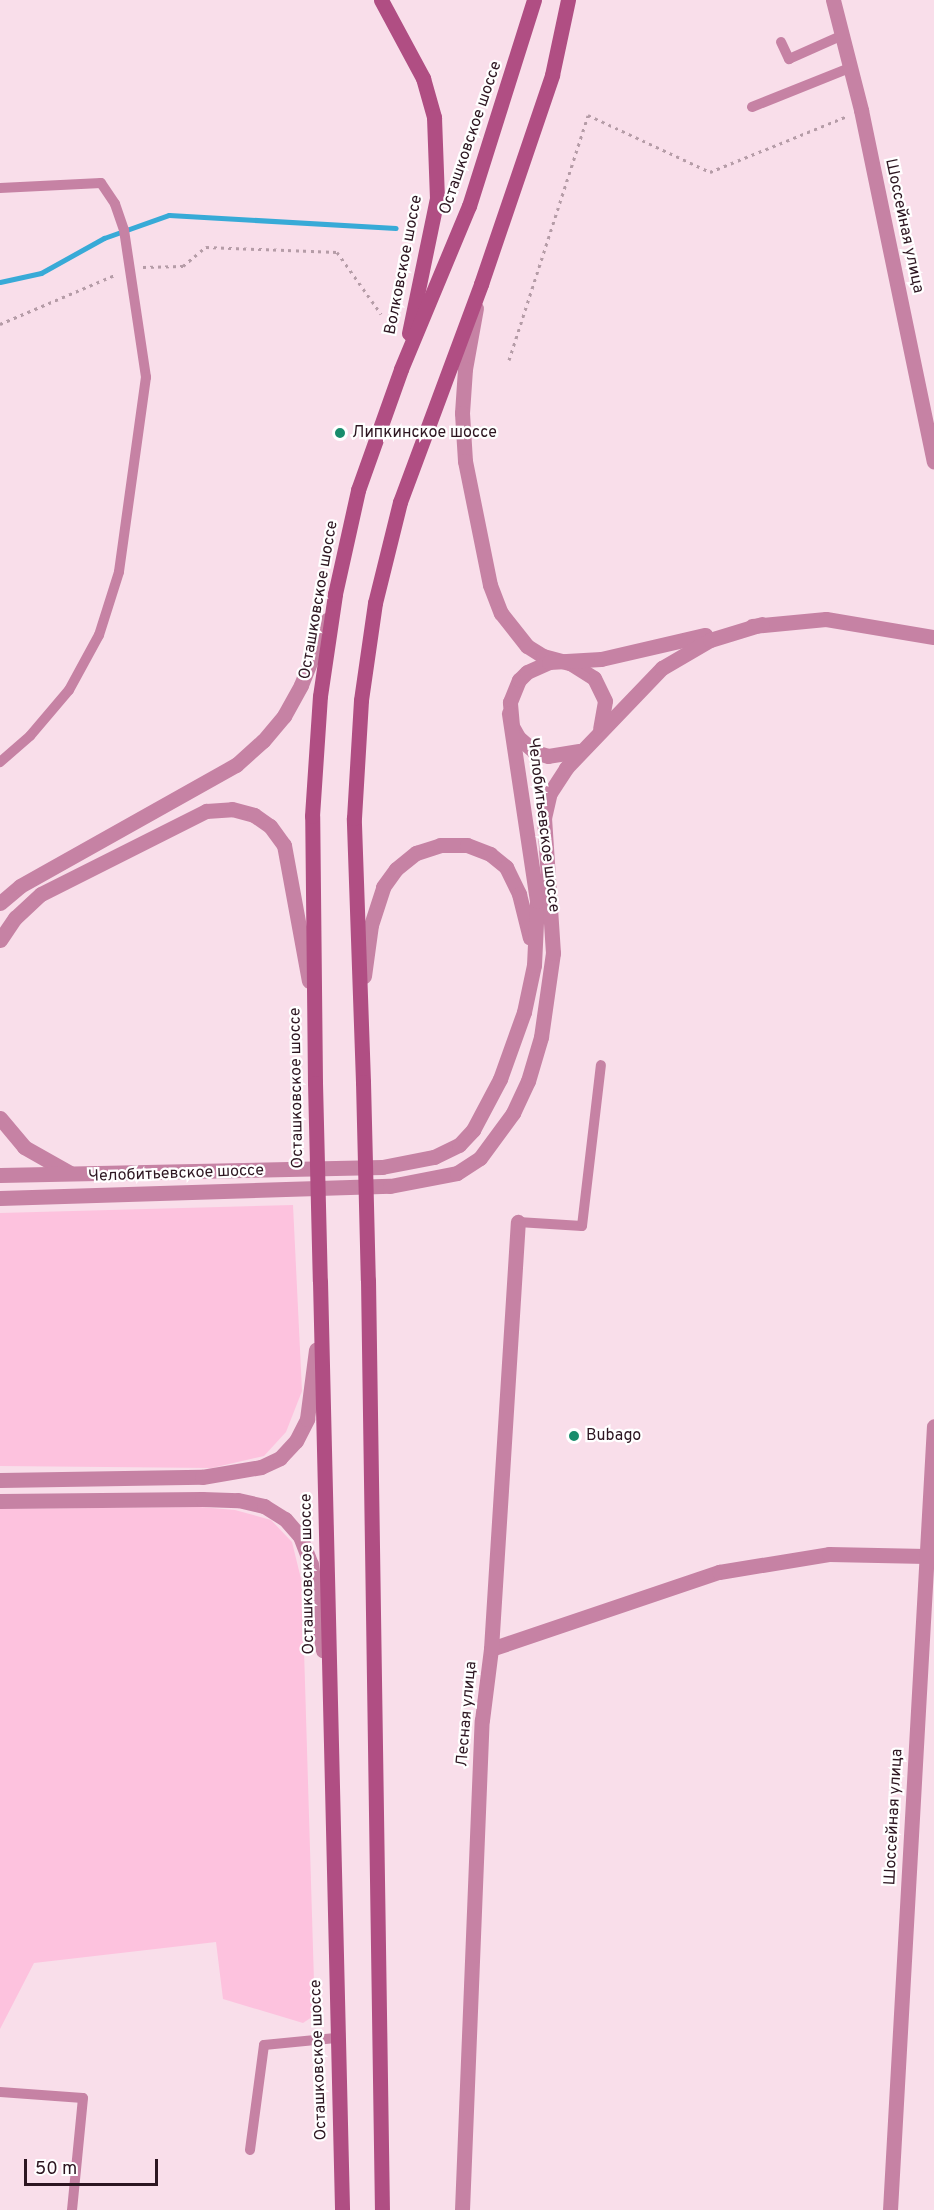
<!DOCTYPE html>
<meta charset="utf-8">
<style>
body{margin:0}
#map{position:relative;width:934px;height:2210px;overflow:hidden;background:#f9deea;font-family:Overpass,sans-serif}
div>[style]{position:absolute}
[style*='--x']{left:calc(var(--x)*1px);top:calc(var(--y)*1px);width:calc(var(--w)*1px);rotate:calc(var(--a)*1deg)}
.green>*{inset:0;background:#fdc2de}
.stream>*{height:5px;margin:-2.5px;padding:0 2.5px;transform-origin:2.5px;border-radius:2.5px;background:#38aad7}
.path>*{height:3px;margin-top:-1.5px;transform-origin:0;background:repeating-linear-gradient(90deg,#b59ca7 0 3px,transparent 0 7.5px)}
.service>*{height:10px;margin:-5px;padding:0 5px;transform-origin:5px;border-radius:5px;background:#c682a4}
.minor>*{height:15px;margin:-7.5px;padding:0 7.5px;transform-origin:7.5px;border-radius:7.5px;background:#c682a4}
.tertiary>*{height:15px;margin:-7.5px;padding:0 7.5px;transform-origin:7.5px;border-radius:7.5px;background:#c682a4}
.secondary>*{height:15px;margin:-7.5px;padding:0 7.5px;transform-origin:7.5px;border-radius:7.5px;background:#b04e83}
.secondary-bridge>*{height:15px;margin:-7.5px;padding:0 7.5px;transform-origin:7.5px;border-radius:7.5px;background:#b04e83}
.dots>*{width:16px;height:16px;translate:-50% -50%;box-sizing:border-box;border:3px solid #fff;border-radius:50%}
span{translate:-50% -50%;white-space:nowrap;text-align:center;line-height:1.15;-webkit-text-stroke:4.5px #fff;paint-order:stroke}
.street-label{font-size:16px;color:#2d1621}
.poi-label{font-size:16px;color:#2d1621}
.left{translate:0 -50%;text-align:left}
.scale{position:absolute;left:24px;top:2159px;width:134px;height:27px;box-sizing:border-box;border:3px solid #2d1621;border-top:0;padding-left:8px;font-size:18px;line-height:21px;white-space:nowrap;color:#2d1621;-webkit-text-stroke:4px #fff;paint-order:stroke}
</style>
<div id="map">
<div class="green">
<i style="clip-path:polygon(293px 1205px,302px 1391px,286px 1432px,264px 1456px,212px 1468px,0 1466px,0 1213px)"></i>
<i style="clip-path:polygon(200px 1507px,235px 1510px,271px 1520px,292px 1542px,302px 1583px,315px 2015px,303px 2023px,223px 1999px,216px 1942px,34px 1963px,0 2029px,0 1509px)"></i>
</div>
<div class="stream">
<i style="--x:0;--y:282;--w:42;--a:-12.4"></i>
<i style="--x:41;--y:273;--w:72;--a:-29.1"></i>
<i style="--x:104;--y:238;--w:69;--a:-19.5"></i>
<i style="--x:169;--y:215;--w:227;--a:3.3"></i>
</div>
<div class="path">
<i style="--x:143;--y:267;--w:40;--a:-1.4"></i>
<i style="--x:183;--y:266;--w:30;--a:-40"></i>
<i style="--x:206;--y:247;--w:131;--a:2.2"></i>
<i style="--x:337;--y:252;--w:76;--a:54.6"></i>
<i style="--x:0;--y:324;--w:127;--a:-23.1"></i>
<i style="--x:509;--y:360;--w:257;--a:-72.1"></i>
<i style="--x:588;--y:115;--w:135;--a:25"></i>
<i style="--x:710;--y:172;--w:146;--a:-22.2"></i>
</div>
<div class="service">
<i style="--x:781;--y:42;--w:19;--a:65"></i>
<i style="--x:789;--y:59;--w:59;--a:-24"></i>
<i style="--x:752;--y:107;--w:108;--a:-21.8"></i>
<i style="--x:0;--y:188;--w:101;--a:-2.8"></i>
<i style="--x:101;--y:183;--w:25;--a:56"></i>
<i style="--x:115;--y:204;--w:28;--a:71"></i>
<i style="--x:124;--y:230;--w:149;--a:81.5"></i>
<i style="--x:146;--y:377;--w:197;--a:97.9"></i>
<i style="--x:119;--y:572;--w:66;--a:107.6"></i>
<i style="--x:99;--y:635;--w:63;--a:118.6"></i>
<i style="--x:69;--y:690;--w:60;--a:130.3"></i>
<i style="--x:30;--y:736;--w:40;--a:139"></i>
<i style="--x:518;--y:1222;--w:64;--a:3.6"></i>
<i style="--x:582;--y:1226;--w:162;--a:-83.3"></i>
<i style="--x:0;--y:2092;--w:83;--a:4.1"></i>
<i style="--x:83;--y:2098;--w:113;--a:95.6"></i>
<i style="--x:250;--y:2150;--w:106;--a:-82.4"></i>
<i style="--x:264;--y:2045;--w:72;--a:-5.6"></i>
</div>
<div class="minor">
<i style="--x:833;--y:0;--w:114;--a:75.7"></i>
<i style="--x:861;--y:110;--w:359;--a:78.3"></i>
<i style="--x:491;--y:1649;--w:241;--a:-18.7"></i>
<i style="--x:719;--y:1572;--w:111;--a:-9.3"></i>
<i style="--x:829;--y:1554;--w:97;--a:1.2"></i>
<i style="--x:462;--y:2210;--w:490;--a:-87.7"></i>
<i style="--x:482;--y:1720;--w:72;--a:-82.8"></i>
<i style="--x:491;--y:1649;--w:428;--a:-86.4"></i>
</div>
<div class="tertiary">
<i style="--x:476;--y:308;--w:62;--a:100.2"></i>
<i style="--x:465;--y:369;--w:44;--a:93.9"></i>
<i style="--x:462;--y:413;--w:48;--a:86.4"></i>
<i style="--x:465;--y:461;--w:126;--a:78.6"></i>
<i style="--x:490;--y:585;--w:30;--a:69"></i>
<i style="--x:501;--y:613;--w:42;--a:51.8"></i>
<i style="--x:527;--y:646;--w:19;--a:32"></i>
<i style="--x:543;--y:656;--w:28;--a:15"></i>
<i style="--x:570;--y:663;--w:28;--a:32"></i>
<i style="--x:594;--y:678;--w:25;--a:64"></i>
<i style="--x:605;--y:701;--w:28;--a:100"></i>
<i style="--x:752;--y:626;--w:74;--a:-5.4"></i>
<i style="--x:826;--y:619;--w:109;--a:9.5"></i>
<i style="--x:579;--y:751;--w:31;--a:171"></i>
<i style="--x:548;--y:756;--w:14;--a:-163"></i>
<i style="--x:535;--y:752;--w:23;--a:-139"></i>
<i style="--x:518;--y:737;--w:13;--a:-119"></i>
<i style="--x:512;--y:726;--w:24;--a:-95"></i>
<i style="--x:510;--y:702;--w:24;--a:-68"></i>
<i style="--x:519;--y:680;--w:11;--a:-45"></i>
<i style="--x:527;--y:672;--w:24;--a:-24"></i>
<i style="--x:549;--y:662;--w:52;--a:-3.3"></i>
<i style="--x:601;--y:659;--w:107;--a:-13"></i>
<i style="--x:0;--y:903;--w:26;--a:-40"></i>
<i style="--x:20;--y:886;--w:248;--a:-29.3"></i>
<i style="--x:236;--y:765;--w:36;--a:-42"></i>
<i style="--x:263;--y:741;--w:33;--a:-50"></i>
<i style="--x:284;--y:716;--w:35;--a:-61"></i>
<i style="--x:301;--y:685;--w:70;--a:-68.2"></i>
<i style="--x:0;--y:940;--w:27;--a:-56"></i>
<i style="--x:15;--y:918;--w:35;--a:-43"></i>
<i style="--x:41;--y:894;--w:185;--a:-26.7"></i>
<i style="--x:206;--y:811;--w:26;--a:-4"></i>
<i style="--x:232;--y:809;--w:23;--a:15"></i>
<i style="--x:254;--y:815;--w:19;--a:35"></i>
<i style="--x:270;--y:826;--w:24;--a:54"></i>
<i style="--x:284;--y:845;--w:138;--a:79.6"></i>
<i style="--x:364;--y:976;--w:51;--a:-82.2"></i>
<i style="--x:371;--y:925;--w:40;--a:-72"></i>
<i style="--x:383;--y:887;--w:22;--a:-54"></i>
<i style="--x:396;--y:869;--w:26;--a:-39"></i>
<i style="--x:416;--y:853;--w:25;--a:-18"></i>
<i style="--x:440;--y:845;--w:27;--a:0"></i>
<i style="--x:467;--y:845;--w:25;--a:21"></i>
<i style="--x:490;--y:854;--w:21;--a:39"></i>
<i style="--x:506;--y:867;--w:30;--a:64"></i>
<i style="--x:519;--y:894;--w:45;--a:76"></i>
<i style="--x:0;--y:1118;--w:38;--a:50"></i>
<i style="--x:24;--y:1147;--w:53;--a:29.5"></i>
<i style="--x:0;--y:1175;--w:382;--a:-1.2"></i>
<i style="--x:382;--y:1167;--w:53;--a:-10.9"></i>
<i style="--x:434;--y:1157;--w:28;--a:-26"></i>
<i style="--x:459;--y:1145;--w:21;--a:-47"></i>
<i style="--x:473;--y:1130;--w:58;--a:-62.1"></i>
<i style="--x:500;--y:1079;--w:71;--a:-70.3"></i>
<i style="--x:524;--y:1012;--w:48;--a:-78"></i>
<i style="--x:534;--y:965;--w:64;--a:-87.3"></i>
<i style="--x:537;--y:901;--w:190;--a:-98.5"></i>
<i style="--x:0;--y:1198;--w:390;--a:-1.8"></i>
<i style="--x:390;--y:1186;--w:68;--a:-11"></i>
<i style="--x:457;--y:1173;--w:27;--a:-33"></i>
<i style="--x:480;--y:1158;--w:56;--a:-53.7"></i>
<i style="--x:513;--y:1113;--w:35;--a:-65"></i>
<i style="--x:528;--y:1081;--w:46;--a:-73.5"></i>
<i style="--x:541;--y:1037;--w:85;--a:-81.9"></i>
<i style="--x:553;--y:953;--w:135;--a:-93.8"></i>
<i style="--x:544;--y:818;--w:26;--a:-77"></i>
<i style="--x:550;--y:793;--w:30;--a:-57"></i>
<i style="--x:566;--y:768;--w:139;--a:-46.2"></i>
<i style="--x:662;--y:668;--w:56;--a:-30.3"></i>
<i style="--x:710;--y:640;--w:54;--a:-17.1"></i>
<i style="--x:0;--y:1480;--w:202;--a:-0.9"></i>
<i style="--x:202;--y:1477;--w:60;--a:-9.6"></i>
<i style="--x:261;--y:1467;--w:21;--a:-25"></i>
<i style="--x:280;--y:1458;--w:23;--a:-47"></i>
<i style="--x:296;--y:1441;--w:25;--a:-63"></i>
<i style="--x:307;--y:1419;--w:70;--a:-82.6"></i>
<i style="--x:0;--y:1501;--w:202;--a:-0.6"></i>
<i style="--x:202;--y:1499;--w:36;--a:2"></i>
<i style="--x:238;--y:1500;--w:27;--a:13"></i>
<i style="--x:264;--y:1506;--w:25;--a:32"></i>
<i style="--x:285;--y:1519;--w:23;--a:49"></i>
<i style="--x:300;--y:1536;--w:30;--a:69"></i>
<i style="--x:311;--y:1564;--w:87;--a:82.1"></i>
<i style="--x:890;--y:2210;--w:785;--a:-86.79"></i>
</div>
<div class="secondary">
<i style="--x:381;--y:0;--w:89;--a:61.7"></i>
<i style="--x:423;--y:78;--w:41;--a:74.2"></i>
<i style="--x:434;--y:117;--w:81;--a:87.9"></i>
<i style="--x:437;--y:198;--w:138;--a:101.7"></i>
<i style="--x:363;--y:1082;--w:264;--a:-92"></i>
<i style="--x:354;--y:818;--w:118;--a:-86.6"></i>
<i style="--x:361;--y:700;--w:98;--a:-81.8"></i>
<i style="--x:375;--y:603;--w:104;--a:-76.1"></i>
<i style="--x:400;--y:502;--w:233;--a:-69.6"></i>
<i style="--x:481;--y:284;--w:221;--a:-71.2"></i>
<i style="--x:552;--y:75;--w:77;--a:-78"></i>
<i style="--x:315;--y:1083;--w:267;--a:-90.6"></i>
<i style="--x:312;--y:816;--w:120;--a:-86.2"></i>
<i style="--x:320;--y:696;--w:103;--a:-81.6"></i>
<i style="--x:335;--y:594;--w:107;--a:-77.5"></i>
<i style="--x:358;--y:490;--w:128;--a:-70.4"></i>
<i style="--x:401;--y:369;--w:177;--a:-67.4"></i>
<i style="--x:469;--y:206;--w:216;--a:-72.5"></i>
<i style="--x:368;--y:1280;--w:930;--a:89.14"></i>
<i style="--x:320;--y:1281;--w:929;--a:88.64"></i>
</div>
<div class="secondary-bridge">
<i style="--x:363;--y:1082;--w:198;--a:88.6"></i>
<i style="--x:315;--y:1083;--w:198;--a:88.6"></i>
</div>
<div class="dots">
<i style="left:340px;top:433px;background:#198c6c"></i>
<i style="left:574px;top:1436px;background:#198c6c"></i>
</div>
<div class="street-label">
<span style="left:471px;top:138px;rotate:-71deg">Осташковское шоссе</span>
<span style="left:904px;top:226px;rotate:78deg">Шоссейная улица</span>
<span style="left:404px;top:265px;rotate:-79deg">Волковское шоссе</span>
<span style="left:319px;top:600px;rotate:-80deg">Осташковское шоссе</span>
<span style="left:543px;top:825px;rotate:83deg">Челобитьевское шоссе</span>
<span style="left:297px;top:1088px;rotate:-91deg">Осташковское шоссе</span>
<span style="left:176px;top:1174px;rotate:-2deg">Челобитьевское шоссе</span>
<span style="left:308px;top:1574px;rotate:-91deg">Осташковское шоссе</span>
<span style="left:467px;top:1714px;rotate:-85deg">Лесная улица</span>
<span style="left:894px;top:1817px;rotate:-87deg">Шоссейная улица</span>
<span style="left:319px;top:2060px;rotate:-92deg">Осташковское шоссе</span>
</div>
<div class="poi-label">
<span class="left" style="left:352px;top:433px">Липкинское шоссе</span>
<span class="left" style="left:586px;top:1436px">Bubago</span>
</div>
<div class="scale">50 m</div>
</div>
